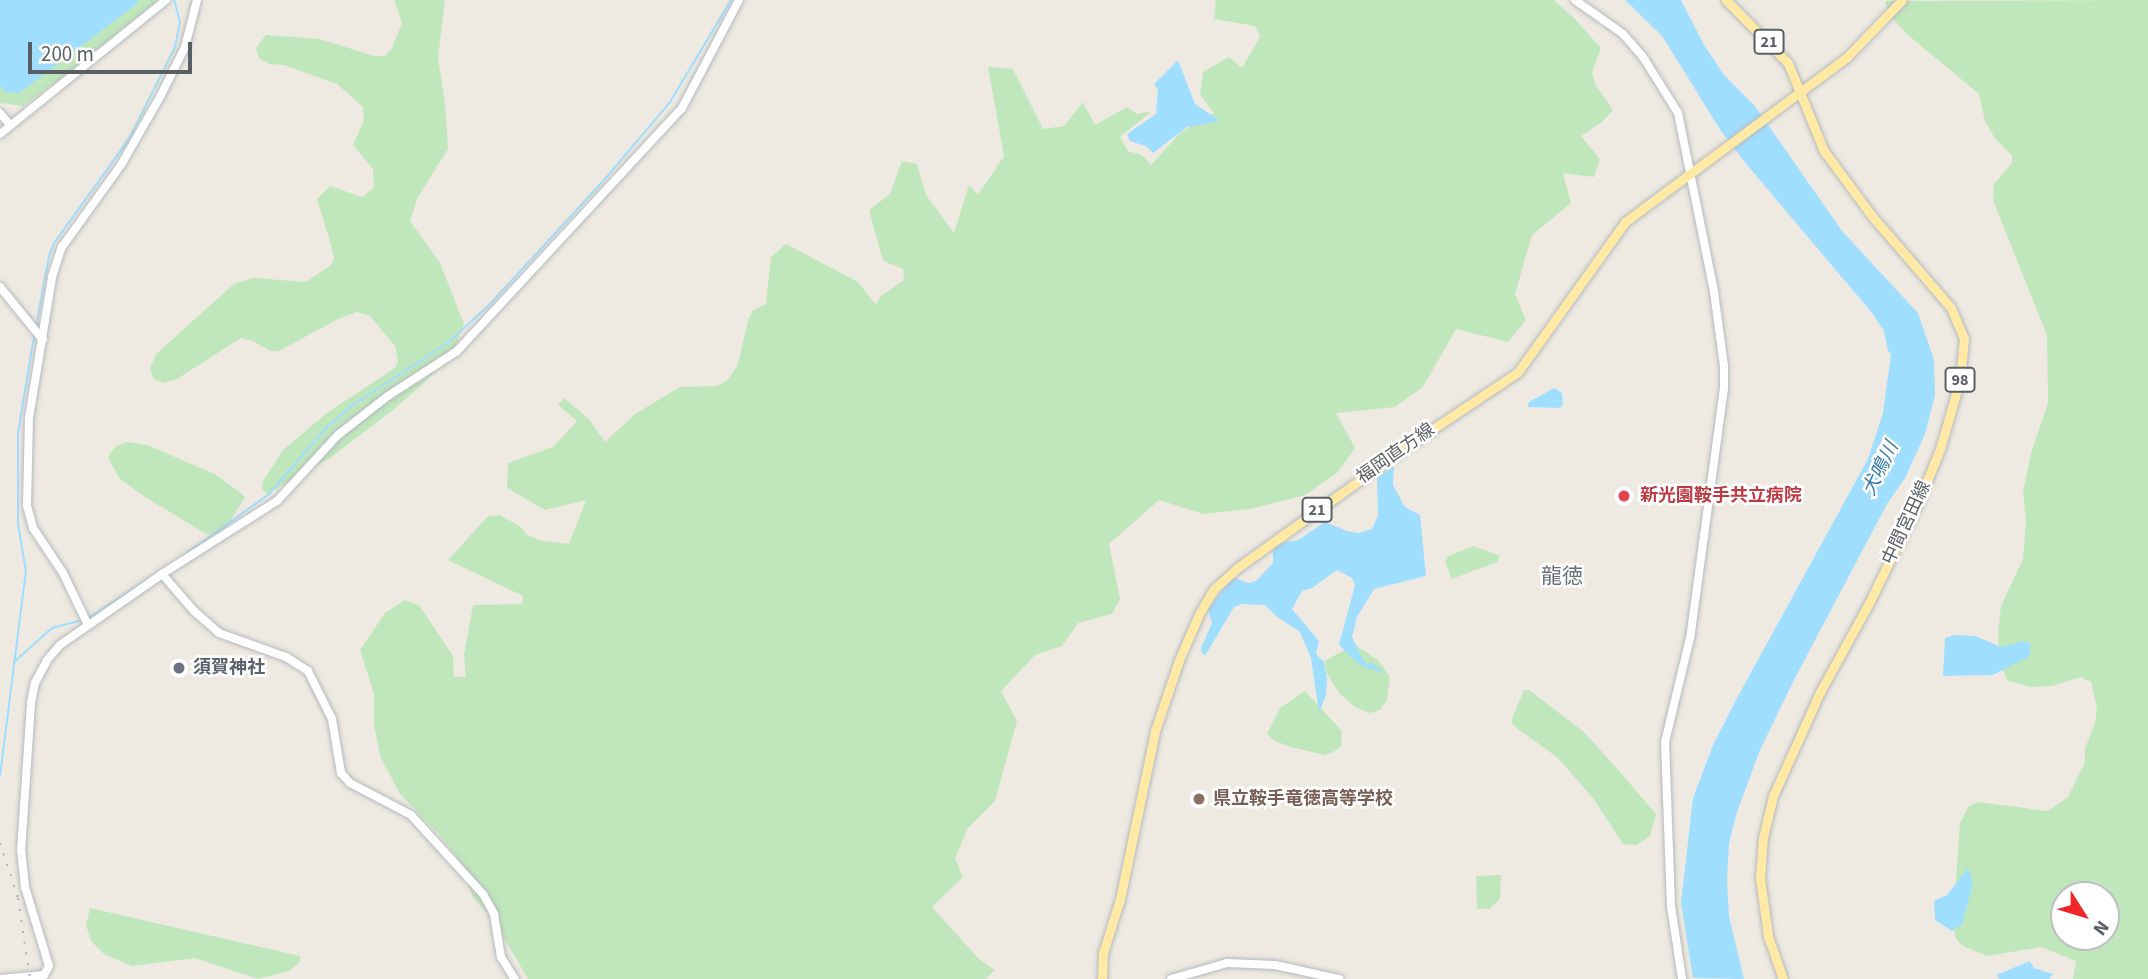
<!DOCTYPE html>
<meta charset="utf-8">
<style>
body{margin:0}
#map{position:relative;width:2148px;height:979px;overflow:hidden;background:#eeeae1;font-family:"Source Sans 3","Noto Sans JP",sans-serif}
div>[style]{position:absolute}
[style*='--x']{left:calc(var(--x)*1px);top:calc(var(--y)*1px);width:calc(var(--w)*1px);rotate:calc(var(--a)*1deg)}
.green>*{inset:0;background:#c0e7bc}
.water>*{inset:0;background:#a0deff}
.stream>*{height:2px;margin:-1px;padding:0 1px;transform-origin:1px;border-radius:1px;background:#a0deff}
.roads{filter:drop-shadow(0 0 2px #b5babf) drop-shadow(0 0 2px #b5babf)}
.secondary>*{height:8px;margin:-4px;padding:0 4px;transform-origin:4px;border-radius:4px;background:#fff}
.primary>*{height:9px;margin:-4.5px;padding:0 4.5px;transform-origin:4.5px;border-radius:4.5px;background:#ffe9a5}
.rail>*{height:2px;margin-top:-1px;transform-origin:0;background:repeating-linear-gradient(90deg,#b3b4b4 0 2px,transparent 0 11px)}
.dots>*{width:19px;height:19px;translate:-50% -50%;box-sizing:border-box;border:4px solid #fff;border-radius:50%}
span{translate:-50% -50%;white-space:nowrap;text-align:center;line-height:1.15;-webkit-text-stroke:5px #fff;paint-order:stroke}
.shield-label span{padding:2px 5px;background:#fff;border:2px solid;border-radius:5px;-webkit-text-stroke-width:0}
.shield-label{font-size:16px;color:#5a5f63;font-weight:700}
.street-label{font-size:18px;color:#5a5f63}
.health-label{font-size:18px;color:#be3a42;font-weight:700}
.left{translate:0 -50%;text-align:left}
.worship-label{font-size:18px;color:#5b616d;font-weight:700}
.education-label{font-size:18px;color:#785e54;font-weight:700}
.water-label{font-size:19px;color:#367aad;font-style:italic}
.quarter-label{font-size:21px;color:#6b7175}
.north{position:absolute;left:2050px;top:881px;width:70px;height:70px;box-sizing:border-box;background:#fff;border:2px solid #bdbfc1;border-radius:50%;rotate:127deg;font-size:19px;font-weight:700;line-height:28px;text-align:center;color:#5a5f63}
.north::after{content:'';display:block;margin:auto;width:24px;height:32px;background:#f12527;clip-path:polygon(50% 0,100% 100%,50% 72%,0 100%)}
.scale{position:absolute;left:28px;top:42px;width:164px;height:32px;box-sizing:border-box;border:4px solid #5a5f63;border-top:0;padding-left:9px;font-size:21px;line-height:24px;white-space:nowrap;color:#5a5f63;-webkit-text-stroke:5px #fff;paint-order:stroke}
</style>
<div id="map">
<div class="green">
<i style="clip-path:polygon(0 0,158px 0,72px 70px,23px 106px,0 103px)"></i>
<i style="clip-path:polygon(394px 0,445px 0,438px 58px,445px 103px,448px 149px,418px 197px,410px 221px,440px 263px,464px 324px,455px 347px,446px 358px,426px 381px,393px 410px,330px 458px,267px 494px,262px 489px,263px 481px,283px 450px,327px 413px,395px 368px,398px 361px,395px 346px,370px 316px,357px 312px,338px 319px,279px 351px,270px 351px,253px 341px,241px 338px,177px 379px,163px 383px,154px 379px,150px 368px,156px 354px,234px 284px,253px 278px,306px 282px,331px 265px,334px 259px,331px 245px,317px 199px,330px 186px,362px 197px,374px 187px,373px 169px,353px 145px,364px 120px,363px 107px,337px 84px,284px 65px,269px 64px,259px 58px,256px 48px,266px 35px,320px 39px,374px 56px,385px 56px,392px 48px,402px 23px)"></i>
<i style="clip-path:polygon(1216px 0,1554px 0,1574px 18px,1601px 48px,1592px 73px,1595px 84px,1613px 110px,1602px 122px,1581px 136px,1600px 159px,1594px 177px,1563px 173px,1571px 203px,1532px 235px,1515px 294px,1526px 320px,1508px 342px,1456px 329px,1423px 387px,1395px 407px,1336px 413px,1355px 448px,1337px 473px,1305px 495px,1250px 509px,1203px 514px,1159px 500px,1109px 544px,1120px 599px,1112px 614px,1078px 623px,1062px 646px,1035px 655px,1001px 691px,1017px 721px,995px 801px,968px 828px,955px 859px,963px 877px,932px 907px,979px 959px,995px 970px,986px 979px,528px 979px,491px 916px,474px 899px,456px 856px,442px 837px,400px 794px,380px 756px,374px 725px,374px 694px,360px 650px,385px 613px,405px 600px,419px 605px,453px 656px,454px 677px,466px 677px,464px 655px,473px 605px,522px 604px,523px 596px,448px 560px,488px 516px,500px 515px,521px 527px,527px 535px,543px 541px,569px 544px,586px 500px,545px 510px,507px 488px,508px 463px,553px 447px,577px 421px,558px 405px,564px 398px,589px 419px,605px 442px,635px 414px,680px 387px,717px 386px,728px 380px,738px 364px,748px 320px,753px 310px,766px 304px,771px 257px,786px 244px,858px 282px,876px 305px,881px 296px,904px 280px,903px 269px,883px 261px,869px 210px,890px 194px,902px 161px,917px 164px,926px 195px,954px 233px,969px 185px,978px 195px,1004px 156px,988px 67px,1013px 69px,1043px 129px,1064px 126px,1083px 102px,1095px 125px,1127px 107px,1137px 114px,1152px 111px,1120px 137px,1128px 151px,1142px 155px,1151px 165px,1181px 132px,1214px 113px,1200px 95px,1203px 72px,1229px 57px,1242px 68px,1260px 37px,1255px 26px,1214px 19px)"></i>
<i style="clip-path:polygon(evenodd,2148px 0,2148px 979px,2073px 979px,2076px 961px,2041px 947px,1987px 956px,1963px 946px,1956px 939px,1953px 923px,1960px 823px,1969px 806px,1978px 802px,2048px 811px,2068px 797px,2085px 762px,2085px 748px,2095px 723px,2097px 708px,2091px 682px,2081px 677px,2052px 686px,2029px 687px,2007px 680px,2000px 661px,1998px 633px,2001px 606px,2023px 559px,2026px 521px,2023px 492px,2031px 453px,2048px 403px,2047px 335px,1993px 200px,1994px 184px,2012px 163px,2012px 156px,1994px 137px,1985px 121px,1979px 94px,1908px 35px,1890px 16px,1885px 1px,2148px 0,2064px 895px,2106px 895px,2106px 937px,2064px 937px,2064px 895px)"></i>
<i style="clip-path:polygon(127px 442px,147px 445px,215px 474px,242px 494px,245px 497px,224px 531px,215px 535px,206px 534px,145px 497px,119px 478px,108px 457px,115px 447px)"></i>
<i style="clip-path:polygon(1474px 546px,1500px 556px,1497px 562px,1452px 579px,1445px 562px,1448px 556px)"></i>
<i style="clip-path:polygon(1354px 644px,1379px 661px,1390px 677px,1387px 700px,1380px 710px,1370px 713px,1355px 707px,1339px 693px,1326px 672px,1325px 661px)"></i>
<i style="clip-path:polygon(1524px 690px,1529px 690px,1584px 732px,1613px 764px,1656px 814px,1650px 836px,1637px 845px,1623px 844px,1593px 798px,1558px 758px,1514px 726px,1511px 721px)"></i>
<i style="clip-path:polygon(1305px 691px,1342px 731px,1341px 747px,1335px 751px,1325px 755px,1291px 747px,1275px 741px,1267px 734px,1280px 708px)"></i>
<i style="clip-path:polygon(1501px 875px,1500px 899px,1489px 909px,1477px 909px,1476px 876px)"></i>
<i style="clip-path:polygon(90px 908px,300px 956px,300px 962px,289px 971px,258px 979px,195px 958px,132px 966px,104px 954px,91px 941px,86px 925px)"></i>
</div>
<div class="water">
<i style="clip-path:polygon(0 0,138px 0,137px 4px,19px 93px,5px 92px,0 86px)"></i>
<i style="clip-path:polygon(1625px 0,1681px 0,1704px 45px,1724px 75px,1755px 106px,1842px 231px,1918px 313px,1934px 360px,1935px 395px,1925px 434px,1905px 478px,1887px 504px,1795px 678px,1760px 750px,1737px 812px,1729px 844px,1727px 880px,1729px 916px,1744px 979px,1693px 978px,1681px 903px,1693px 798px,1713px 745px,1737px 698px,1868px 459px,1883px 413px,1891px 354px,1888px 351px,1884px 331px,1872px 313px,1743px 160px,1721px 131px,1662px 36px)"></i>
<i style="clip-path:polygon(1178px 60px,1195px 104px,1220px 121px,1187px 127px,1153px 153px,1146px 146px,1130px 141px,1127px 134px,1156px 114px,1158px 90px,1154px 84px)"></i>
<i style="clip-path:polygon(1554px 388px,1562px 393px,1563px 404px,1560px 408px,1528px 407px,1529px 402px)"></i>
<i style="clip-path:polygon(1394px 466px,1393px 485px,1405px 507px,1420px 515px,1426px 576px,1374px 589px,1357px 617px,1352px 637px,1361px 656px,1367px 664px,1372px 663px,1385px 673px,1361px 666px,1339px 645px,1355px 585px,1352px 578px,1337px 570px,1312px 588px,1302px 591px,1292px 609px,1319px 641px,1316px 654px,1324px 662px,1327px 679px,1326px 695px,1319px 713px,1311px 658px,1300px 632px,1276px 616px,1265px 605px,1242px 604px,1234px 607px,1208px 651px,1205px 655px,1202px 653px,1201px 648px,1212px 623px,1208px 610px,1230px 581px,1235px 578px,1248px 583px,1256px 581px,1273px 563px,1273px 549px,1282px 543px,1298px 540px,1325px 522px,1347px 531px,1359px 533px,1372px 529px,1378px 516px,1377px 477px)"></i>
<i style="clip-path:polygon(1954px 635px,1975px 636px,2001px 647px,2025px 641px,2030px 644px,2030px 656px,1993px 675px,1943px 676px,1945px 638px)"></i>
<i style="clip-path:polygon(1968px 868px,1973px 884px,1962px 924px,1952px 931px,1935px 920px,1934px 901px,1947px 895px)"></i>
<i style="clip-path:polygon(2030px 961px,2034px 968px,2053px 974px,2049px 979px,2000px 979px,1996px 975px)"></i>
</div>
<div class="stream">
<i style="--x:36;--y:327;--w:72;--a:-79.6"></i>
<i style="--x:49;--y:256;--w:14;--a:-69"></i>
<i style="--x:54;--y:243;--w:128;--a:-54.2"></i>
<i style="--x:129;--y:139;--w:103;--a:-63.4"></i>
<i style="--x:175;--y:47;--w:25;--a:-79"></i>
<i style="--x:180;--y:22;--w:23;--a:-105"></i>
<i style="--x:186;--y:554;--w:102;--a:-35.9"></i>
<i style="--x:269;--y:494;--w:87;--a:-49.2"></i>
<i style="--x:326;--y:428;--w:32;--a:-41"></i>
<i style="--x:350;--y:407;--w:118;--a:-33.3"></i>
<i style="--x:449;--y:342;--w:56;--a:-42.8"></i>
<i style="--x:490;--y:304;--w:170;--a:-47.4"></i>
<i style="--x:605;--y:179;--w:101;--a:-49.8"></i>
<i style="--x:670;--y:102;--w:119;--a:-59.1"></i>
<i style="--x:87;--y:619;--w:75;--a:-33.1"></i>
<i style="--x:14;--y:662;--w:51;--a:-41.8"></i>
<i style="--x:52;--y:628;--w:31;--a:-15"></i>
<i style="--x:0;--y:776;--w:207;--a:-82.8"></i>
<i style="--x:26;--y:571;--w:48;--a:-99.7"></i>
<i style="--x:18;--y:524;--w:91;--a:-90"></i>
<i style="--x:18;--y:433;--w:98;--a:-80.6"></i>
</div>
<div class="roads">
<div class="secondary">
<i style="--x:1575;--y:0;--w:59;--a:35.3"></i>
<i style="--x:1623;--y:34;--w:30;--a:49"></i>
<i style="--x:1643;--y:57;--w:66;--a:58"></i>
<i style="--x:1678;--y:113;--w:183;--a:78.6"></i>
<i style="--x:1714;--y:292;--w:75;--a:82.3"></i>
<i style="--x:1724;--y:366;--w:22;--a:90"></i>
<i style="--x:1724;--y:388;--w:252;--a:97.7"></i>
<i style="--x:1690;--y:638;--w:107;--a:103.5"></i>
<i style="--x:1665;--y:742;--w:164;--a:87.9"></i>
<i style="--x:1671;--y:906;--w:74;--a:81.4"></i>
<i style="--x:0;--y:113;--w:16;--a:50"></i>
<i style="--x:0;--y:134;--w:213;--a:-38.9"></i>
<i style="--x:0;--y:287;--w:68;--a:50.9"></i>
<i style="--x:162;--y:574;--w:49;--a:49.1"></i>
<i style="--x:194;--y:611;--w:33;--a:41"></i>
<i style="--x:219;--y:633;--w:71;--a:19.7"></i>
<i style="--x:286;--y:657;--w:26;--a:32"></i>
<i style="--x:308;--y:671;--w:54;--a:63.4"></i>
<i style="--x:332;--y:719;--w:55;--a:80.5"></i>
<i style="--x:341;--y:773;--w:13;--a:48"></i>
<i style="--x:350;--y:783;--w:69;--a:27.7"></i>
<i style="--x:411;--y:815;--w:107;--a:47.7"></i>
<i style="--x:483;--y:894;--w:23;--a:61"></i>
<i style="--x:494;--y:914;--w:44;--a:80.8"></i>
<i style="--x:501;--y:957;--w:26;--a:58"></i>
<i style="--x:88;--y:625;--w:58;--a:-115.7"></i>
<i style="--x:63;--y:573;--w:54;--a:-123.7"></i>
<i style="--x:33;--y:528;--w:24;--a:-105"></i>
<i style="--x:27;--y:505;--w:87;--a:-88.7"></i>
<i style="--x:29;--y:418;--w:143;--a:-80.7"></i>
<i style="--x:52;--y:277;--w:32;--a:-72"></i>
<i style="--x:62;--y:247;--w:101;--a:-54.3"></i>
<i style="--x:121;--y:165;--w:78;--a:-60.2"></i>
<i style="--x:160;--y:97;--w:56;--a:-63.4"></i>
<i style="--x:185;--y:47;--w:49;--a:-75.7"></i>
<i style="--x:0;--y:979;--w:44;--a:-5.2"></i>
<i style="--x:44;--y:975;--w:10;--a:-61"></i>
<i style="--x:49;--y:966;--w:83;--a:-106.9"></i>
<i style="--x:25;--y:887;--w:36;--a:-96"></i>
<i style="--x:21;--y:851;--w:148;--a:-86.1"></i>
<i style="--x:31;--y:703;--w:20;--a:-79"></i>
<i style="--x:35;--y:683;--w:26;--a:-62"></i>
<i style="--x:47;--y:660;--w:20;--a:-49"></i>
<i style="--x:60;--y:645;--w:124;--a:-34.8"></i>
<i style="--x:162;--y:574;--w:136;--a:-32.4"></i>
<i style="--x:277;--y:501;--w:90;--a:-47.3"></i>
<i style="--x:338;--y:435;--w:63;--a:-38"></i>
<i style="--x:388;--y:396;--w:82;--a:-33.1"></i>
<i style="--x:457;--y:351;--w:331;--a:-47.2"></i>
<i style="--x:682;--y:108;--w:122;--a:-62.2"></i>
<i style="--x:1171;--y:979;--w:58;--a:-15.9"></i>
<i style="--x:1227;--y:963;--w:48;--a:2.4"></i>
<i style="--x:1275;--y:965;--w:66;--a:12.3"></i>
</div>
<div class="primary">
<i style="--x:1726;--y:0;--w:88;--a:45.5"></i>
<i style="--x:1788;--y:63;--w:95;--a:67.8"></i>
<i style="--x:1824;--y:151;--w:81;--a:53.6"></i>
<i style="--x:1872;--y:216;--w:121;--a:49.3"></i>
<i style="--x:1951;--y:308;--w:33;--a:67"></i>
<i style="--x:1964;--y:338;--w:42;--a:95.4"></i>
<i style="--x:1960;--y:380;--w:72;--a:106.2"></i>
<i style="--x:1940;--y:449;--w:58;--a:112.2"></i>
<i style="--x:1918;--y:503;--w:111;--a:116.1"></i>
<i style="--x:1869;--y:603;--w:102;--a:118.8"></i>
<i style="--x:1820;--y:692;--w:114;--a:114.3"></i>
<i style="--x:1773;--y:796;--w:43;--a:103.4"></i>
<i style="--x:1763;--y:838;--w:40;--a:94.3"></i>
<i style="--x:1760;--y:878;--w:59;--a:82.1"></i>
<i style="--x:1768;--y:936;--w:46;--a:70.8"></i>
<i style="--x:1102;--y:979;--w:26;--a:-88"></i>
<i style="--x:1103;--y:953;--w:57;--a:-72.5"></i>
<i style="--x:1120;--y:899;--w:172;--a:-78.2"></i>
<i style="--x:1155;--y:731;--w:75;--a:-71.3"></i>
<i style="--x:1179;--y:660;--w:52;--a:-66.4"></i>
<i style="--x:1200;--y:612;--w:27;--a:-59"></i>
<i style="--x:1214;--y:589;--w:31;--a:-42"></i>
<i style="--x:1237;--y:568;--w:204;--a:-35.6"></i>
<i style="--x:1403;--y:449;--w:138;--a:-33.8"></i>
<i style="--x:1518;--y:372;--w:184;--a:-54.5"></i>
<i style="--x:1625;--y:222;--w:277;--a:-36.6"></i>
<i style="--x:1847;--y:57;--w:79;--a:-46"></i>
</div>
</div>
<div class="rail">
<i style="--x:0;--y:843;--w:58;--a:71.9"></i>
<i style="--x:18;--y:898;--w:82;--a:81.6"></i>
</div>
<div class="dots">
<i style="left:1624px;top:496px;background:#e0444e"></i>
<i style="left:179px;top:668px;background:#6b7280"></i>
<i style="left:1199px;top:799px;background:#8d6e63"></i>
</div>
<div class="shield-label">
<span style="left:1769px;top:42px">21</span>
<span style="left:1960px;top:380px">98</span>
<span style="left:1317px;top:510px">21</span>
</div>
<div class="street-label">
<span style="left:1396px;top:454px;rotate:-35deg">福岡直方線</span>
<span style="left:1907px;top:523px;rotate:-65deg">中間宮田線</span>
</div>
<div class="health-label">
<span class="left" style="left:1640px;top:496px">新光園鞍手共立病院</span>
</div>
<div class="worship-label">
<span class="left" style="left:193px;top:668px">須賀神社</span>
</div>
<div class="education-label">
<span class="left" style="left:1213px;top:799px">県立鞍手竜徳高等学校</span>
</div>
<div class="water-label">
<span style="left:1881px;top:469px;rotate:-64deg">犬鳴川</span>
</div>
<div class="quarter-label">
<span style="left:1562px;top:576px">龍徳</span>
</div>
<div class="north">N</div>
<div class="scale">200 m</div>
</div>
